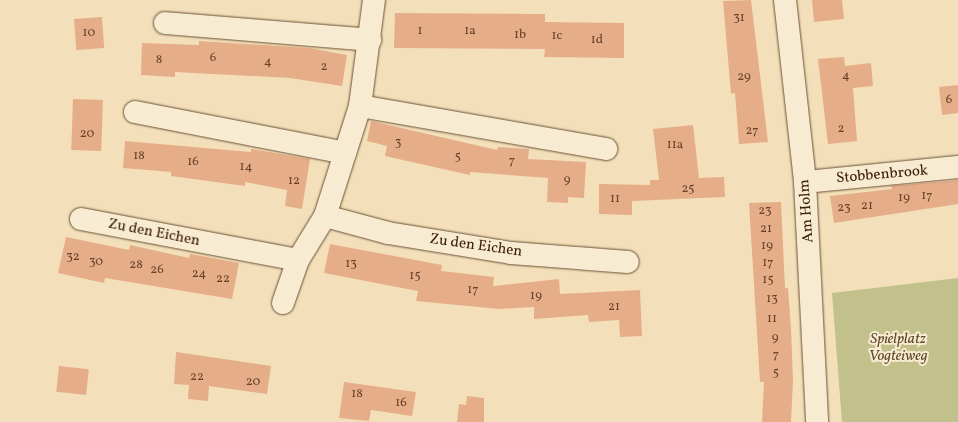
<!DOCTYPE html>
<style>
body{margin:0}
#map{position:relative;width:958px;height:422px;overflow:hidden;background:#f3e0ba;font-family:Vollkorn,serif}
div>[style]{position:absolute}
[style*='--x']{left:calc(var(--x)*1px);top:calc(var(--y)*1px);width:calc(var(--w)*1px);rotate:calc(var(--a)*1deg)}
.green>*{inset:0;background:#c2c08b}
.building>*{inset:0;background:#e6ad89;transform-origin:0 0}
.roads{filter:drop-shadow(0 0 1px #6c5035) drop-shadow(0 0 1px #6c5035)}
.minor>*{height:22px;margin:-11px;padding:0 11px;transform-origin:11px;border-radius:11px;background:#f7ebd2}
span{translate:-50% -50%;white-space:nowrap;text-align:center;line-height:1.15;-webkit-text-stroke:4px #f7ebd2;paint-order:stroke}
.number-label{font-size:13px;color:#694329}
.number-label span{-webkit-text-stroke-width:0}
.street-label{font-size:15px;color:#3f2009}
.park-label{font-size:15px;color:#60482a;font-style:italic}
</style>
<div id="map">
<div class="green">
<i style="clip-path:polygon(958px 278px,958px 422px,842px 422px,832px 293px)"></i>
</div>
<div class="building">
<i style="clip-path:polygon(751px 0,768px 142px,739px 144px,735px 93px,731px 94px,723px 1px)"></i>
<i style="clip-path:polygon(812px 0,842px 0,844px 19px,814px 22px)"></i>
<i style="clip-path:polygon(395px 13px,545px 14px,545px 22px,624px 23px,624px 58px,544px 57px,545px 49px,394px 48px)"></i>
<i style="left:102px;top:17px;width:31px;height:28px;rotate:86deg"></i>
<i style="clip-path:polygon(199px 41px,309px 48px,347px 55px,342px 86px,290px 78px,175px 72px,175px 77px,141px 75px,142px 43px,199px 45px)"></i>
<i style="clip-path:polygon(844px 57px,845px 66px,871px 63px,873px 86px,853px 88px,857px 141px,828px 144px,818px 59px)"></i>
<i style="clip-path:polygon(958px 85px,958px 113px,942px 115px,939px 87px)"></i>
<i style="left:73px;top:99px;width:30px;height:51px;rotate:2deg"></i>
<i style="clip-path:polygon(371px 121px,497px 150px,498px 147px,529px 149px,528px 159px,586px 162px,584px 198px,568px 197px,568px 203px,547px 202px,548px 178px,470px 172px,470px 175px,385px 156px,387px 146px,367px 141px)"></i>
<i style="clip-path:polygon(693px 125px,699px 178px,724px 177px,725px 197px,632px 201px,632px 215px,599px 214px,599px 184px,650px 185px,650px 180px,659px 180px,653px 129px)"></i>
<i style="clip-path:polygon(125px 141px,251px 152px,251px 149px,310px 159px,302px 209px,285px 206px,287px 190px,245px 182px,245px 186px,171px 176px,171px 172px,123px 168px)"></i>
<i style="clip-path:polygon(958px 180px,958px 204px,834px 223px,830px 196px,892px 189px,891px 186px)"></i>
<i style="clip-path:polygon(781px 202px,785px 288px,788px 288px,791px 328px,793px 381px,791px 422px,762px 422px,764px 382px,760px 382px,749px 203px)"></i>
<i style="clip-path:polygon(66px 237px,129px 250px,130px 245px,189px 258px,190px 254px,239px 263px,232px 299px,105px 278px,104px 283px,58px 273px)"></i>
<i style="clip-path:polygon(330px 244px,442px 265px,441px 271px,494px 277px,493px 286px,559px 279px,560px 294px,640px 290px,642px 336px,620px 337px,619px 320px,589px 322px,588px 315px,534px 319px,534px 307px,499px 309px,416px 301px,418px 291px,324px 273px)"></i>
<i style="clip-path:polygon(176px 352px,271px 366px,267px 394px,209px 386px,208px 401px,188px 399px,189px 385px,174px 384px)"></i>
<i style="left:59px;top:366px;width:30px;height:26px;rotate:6deg"></i>
<i style="clip-path:polygon(344px 382px,416px 392px,412px 416px,371px 410px,369px 421px,339px 418px)"></i>
<i style="clip-path:polygon(467px 396px,484px 398px,484px 422px,457px 422px,459px 404px,466px 405px)"></i>
</div>
<div class="roads">
<div class="minor">
<i style="--x:785;--y:0;--w:183;--a:83.7"></i>
<i style="--x:805;--y:182;--w:240;--a:87.1"></i>
<i style="--x:165;--y:23;--w:206;--a:4.7"></i>
<i style="--x:360;--y:106;--w:250;--a:9.9"></i>
<i style="--x:135;--y:112;--w:214;--a:11"></i>
<i style="--x:805;--y:182;--w:154;--a:-5.6"></i>
<i style="--x:325;--y:216;--w:65;--a:15.1"></i>
<i style="--x:388;--y:233;--w:125;--a:9.2"></i>
<i style="--x:511;--y:253;--w:117;--a:4.4"></i>
<i style="--x:81;--y:219;--w:221;--a:10.7"></i>
<i style="--x:283;--y:303;--w:46;--a:-70.8"></i>
<i style="--x:298;--y:260;--w:52;--a:-58.5"></i>
<i style="--x:325;--y:216;--w:115;--a:-72.3"></i>
<i style="--x:360;--y:106;--w:107;--a:-82.5"></i>
</div>
</div>
<div class="number-label">
<span style="left:739px;top:18px">31</span>
<span style="left:420px;top:31px">1</span>
<span style="left:470px;top:31px">1a</span>
<span style="left:89px;top:33px">10</span>
<span style="left:520px;top:35px">1b</span>
<span style="left:557px;top:36px">1c</span>
<span style="left:597px;top:40px">1d</span>
<span style="left:213px;top:58px">6</span>
<span style="left:159px;top:60px">8</span>
<span style="left:268px;top:62px">4</span>
<span style="left:324px;top:67px">2</span>
<span style="left:846px;top:76px">4</span>
<span style="left:744px;top:77px">29</span>
<span style="left:949px;top:100px">6</span>
<span style="left:841px;top:129px">2</span>
<span style="left:752px;top:131px">27</span>
<span style="left:87px;top:134px">20</span>
<span style="left:398px;top:143px">3</span>
<span style="left:675px;top:145px">11a</span>
<span style="left:139px;top:156px">18</span>
<span style="left:458px;top:157px">5</span>
<span style="left:512px;top:161px">7</span>
<span style="left:193px;top:162px">16</span>
<span style="left:246px;top:167px">14</span>
<span style="left:567px;top:180px">9</span>
<span style="left:294px;top:181px">12</span>
<span style="left:688px;top:189px">25</span>
<span style="left:927px;top:196px">17</span>
<span style="left:904px;top:198px">19</span>
<span style="left:615px;top:199px">11</span>
<span style="left:867px;top:206px">21</span>
<span style="left:844px;top:208px">23</span>
<span style="left:765px;top:211px">23</span>
<span style="left:766px;top:229px">21</span>
<span style="left:767px;top:246px">19</span>
<span style="left:73px;top:257px">32</span>
<span style="left:96px;top:262px">30</span>
<span style="left:768px;top:263px">17</span>
<span style="left:351px;top:264px">13</span>
<span style="left:136px;top:265px">28</span>
<span style="left:157px;top:270px">26</span>
<span style="left:199px;top:274px">24</span>
<span style="left:415px;top:276px">15</span>
<span style="left:223px;top:279px">22</span>
<span style="left:768px;top:280px">15</span>
<span style="left:473px;top:290px">17</span>
<span style="left:536px;top:296px">19</span>
<span style="left:772px;top:299px">13</span>
<span style="left:614px;top:307px">21</span>
<span style="left:772px;top:319px">11</span>
<span style="left:775px;top:338px">9</span>
<span style="left:776px;top:355px">7</span>
<span style="left:776px;top:373px">5</span>
<span style="left:197px;top:377px">22</span>
<span style="left:253px;top:382px">20</span>
<span style="left:357px;top:394px">18</span>
<span style="left:401px;top:403px">16</span>
</div>
<div class="street-label">
<span style="left:882px;top:175px;rotate:-5deg">Stobbenbrook</span>
<span style="left:807px;top:211px;rotate:-94deg">Am Holm</span>
<span style="left:154px;top:233px;rotate:11deg">Zu den Eichen</span>
<span style="left:476px;top:246px;rotate:8deg">Zu den Eichen</span>
</div>
<div class="park-label">
<span style="left:898px;top:348px">Spielplatz<br>Vogteiweg</span>
</div>
</div>
